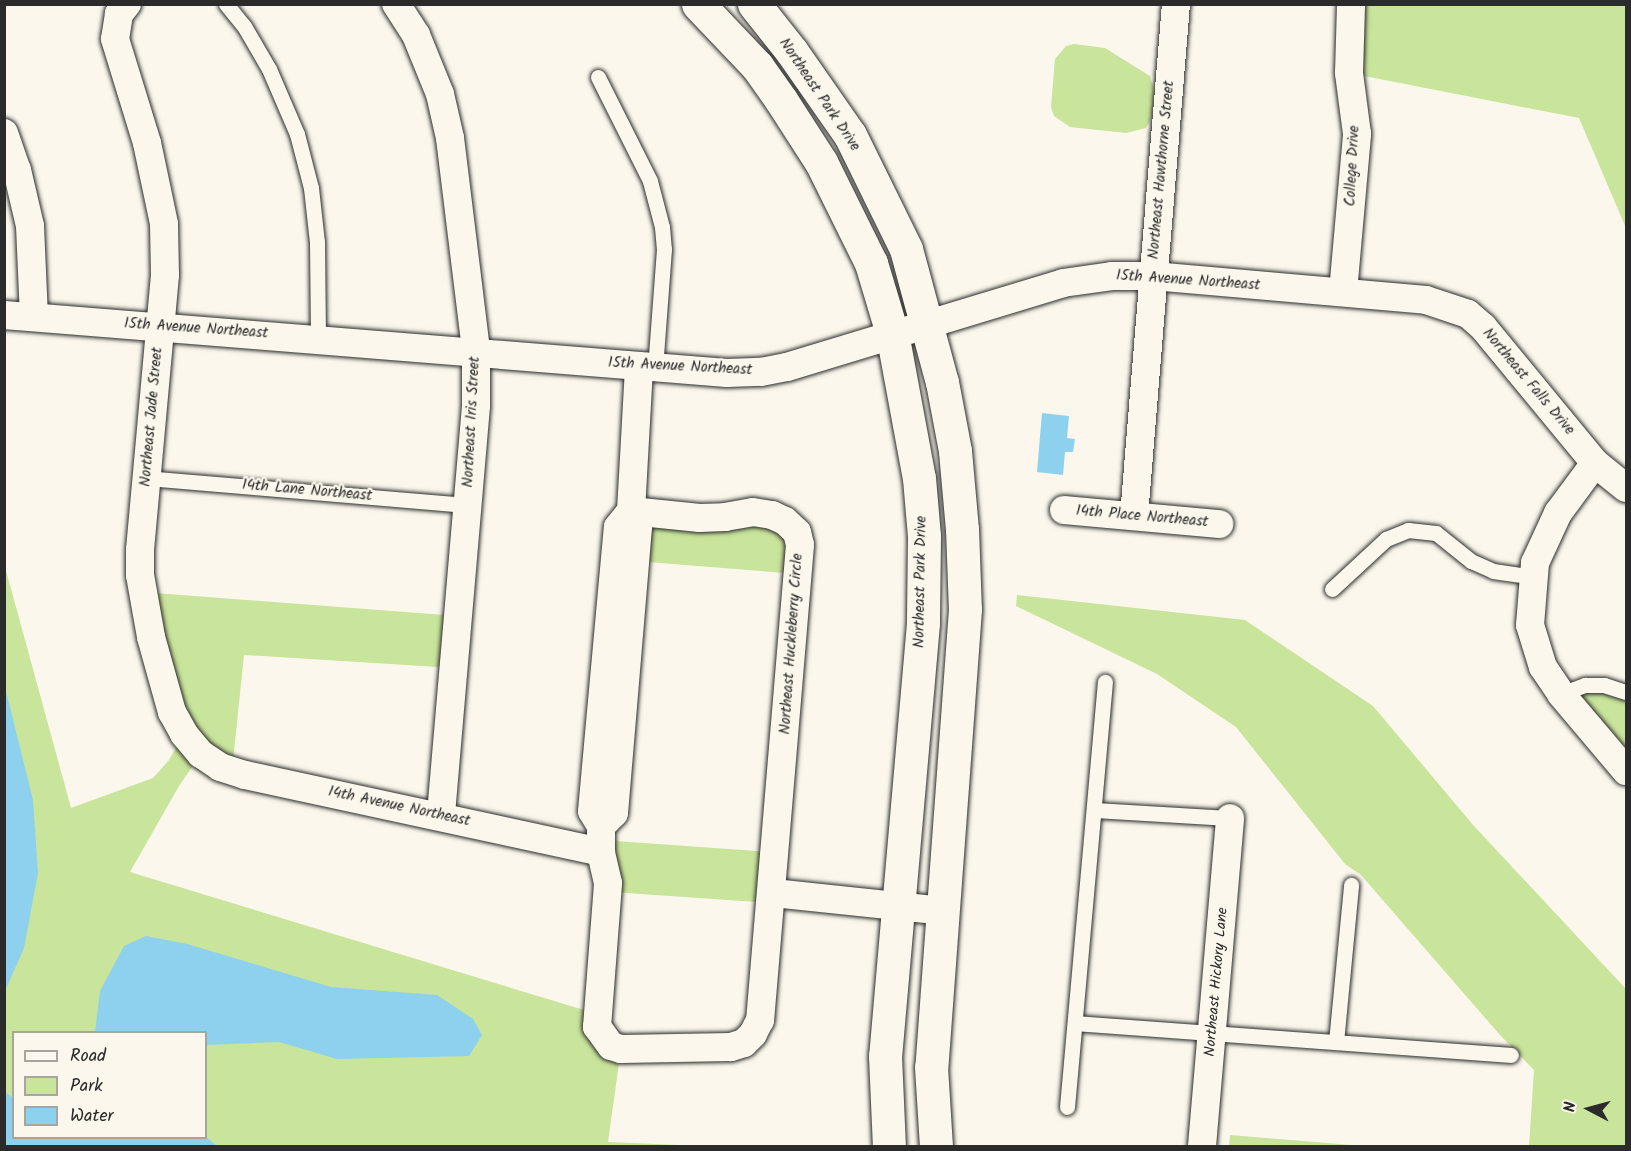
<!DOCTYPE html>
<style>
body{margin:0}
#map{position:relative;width:1631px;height:1151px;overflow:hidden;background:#fbf7ec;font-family:Kalam,sans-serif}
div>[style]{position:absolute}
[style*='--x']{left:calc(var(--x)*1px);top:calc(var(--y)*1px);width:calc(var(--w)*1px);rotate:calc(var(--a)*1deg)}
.green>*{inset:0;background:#c9e49b;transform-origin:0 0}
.water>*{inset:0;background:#8dd1ee}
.roads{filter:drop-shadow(0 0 2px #2b2b2b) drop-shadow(0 0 2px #2b2b2b)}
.service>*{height:15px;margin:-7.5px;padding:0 7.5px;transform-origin:7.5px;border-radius:7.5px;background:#fbf7ec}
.minor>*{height:28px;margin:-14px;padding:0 14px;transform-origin:14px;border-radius:14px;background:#fbf7ec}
.tertiary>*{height:33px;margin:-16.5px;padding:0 16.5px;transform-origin:16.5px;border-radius:16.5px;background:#fbf7ec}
span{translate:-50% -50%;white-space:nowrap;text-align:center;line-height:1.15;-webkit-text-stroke:4.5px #fbf7ec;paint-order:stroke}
.street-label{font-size:15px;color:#2b2b2b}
.frame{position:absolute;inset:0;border:6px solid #2b2b2b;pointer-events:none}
.legend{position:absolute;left:12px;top:1031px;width:195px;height:108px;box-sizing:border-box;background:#fbf7ec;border:2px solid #a8a59f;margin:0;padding:8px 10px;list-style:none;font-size:18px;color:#2b2b2b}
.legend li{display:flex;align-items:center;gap:12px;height:30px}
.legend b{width:30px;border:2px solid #a8a59f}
.north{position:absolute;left:1559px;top:1079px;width:60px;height:60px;-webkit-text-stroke:4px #fbf7ec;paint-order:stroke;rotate:276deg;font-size:16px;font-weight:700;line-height:24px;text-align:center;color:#2b2b2b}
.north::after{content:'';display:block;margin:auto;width:21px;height:27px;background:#2b2b2b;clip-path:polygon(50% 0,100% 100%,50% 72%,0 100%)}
</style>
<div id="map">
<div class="green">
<i style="clip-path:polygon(1351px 5px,1626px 5px,1626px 228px,1579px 118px,1349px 73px)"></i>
<i style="clip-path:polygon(1074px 44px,1105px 48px,1150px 76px,1154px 91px,1152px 117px,1146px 128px,1126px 133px,1070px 127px,1054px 116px,1051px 107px,1055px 59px,1066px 46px)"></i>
<i style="clip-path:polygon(785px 521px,798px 574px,635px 561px,638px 527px)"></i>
<i style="clip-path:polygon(evenodd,4px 563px,71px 808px,153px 778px,169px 760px,184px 734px,142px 592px,458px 616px,454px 668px,244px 655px,232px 771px,201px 754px,179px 786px,130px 872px,597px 1014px,621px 1049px,608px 1142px,704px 1146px,5px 1146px,4px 563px,14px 1032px,206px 1032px,206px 1138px,14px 1138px,14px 1032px)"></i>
<i style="clip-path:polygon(1017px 595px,1245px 620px,1373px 706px,1474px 826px,1626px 989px,1626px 1146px,1529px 1146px,1534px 1070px,1500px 1035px,1361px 875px,1345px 864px,1236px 727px,1157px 674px,1016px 606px)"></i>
<i style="clip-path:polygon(1573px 688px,1626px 692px,1626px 771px)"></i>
<i style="left:601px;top:840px;width:175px;height:51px;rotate:4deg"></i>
<i style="clip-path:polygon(1230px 1135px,1363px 1146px,1229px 1146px)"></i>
</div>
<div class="water">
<i style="clip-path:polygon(1042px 413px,1069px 416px,1067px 438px,1075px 439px,1073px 452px,1065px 452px,1063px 475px,1037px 472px)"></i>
<i style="clip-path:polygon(4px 683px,33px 800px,38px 873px,24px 948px,5px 991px)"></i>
<i style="clip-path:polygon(146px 936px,187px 944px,331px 987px,437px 995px,473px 1019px,482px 1035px,469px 1056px,337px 1059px,279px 1042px,206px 1045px,206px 1032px,95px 1032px,100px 991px,124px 946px)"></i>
<i style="clip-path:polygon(4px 1091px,13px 1098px,14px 1138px,206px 1137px,217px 1146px,5px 1146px)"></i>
</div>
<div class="roads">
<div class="service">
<i style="--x:226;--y:4;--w:28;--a:51"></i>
<i style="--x:244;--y:26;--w:50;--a:59.8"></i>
<i style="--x:269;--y:69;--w:71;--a:66.7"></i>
<i style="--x:297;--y:134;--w:56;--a:75.5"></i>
<i style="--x:311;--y:188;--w:54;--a:83.7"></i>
<i style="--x:317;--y:242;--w:96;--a:89.4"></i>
<i style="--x:598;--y:77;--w:116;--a:63.4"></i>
<i style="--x:650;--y:181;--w:48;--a:75.4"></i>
<i style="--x:662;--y:227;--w:22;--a:85"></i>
<i style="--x:664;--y:249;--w:119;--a:94.3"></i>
<i style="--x:146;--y:478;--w:323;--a:4.8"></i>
<i style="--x:1332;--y:589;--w:74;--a:-42.8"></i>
<i style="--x:1386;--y:539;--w:24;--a:-22"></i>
<i style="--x:1408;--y:530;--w:28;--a:6"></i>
<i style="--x:1436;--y:533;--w:45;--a:38.7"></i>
<i style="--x:1471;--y:561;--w:24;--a:24"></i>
<i style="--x:1493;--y:571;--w:41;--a:8.3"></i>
<i style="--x:1561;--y:694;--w:26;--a:-21"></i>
<i style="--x:1585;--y:685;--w:19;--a:0"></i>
<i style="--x:1604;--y:685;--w:23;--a:18"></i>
<i style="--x:1094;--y:810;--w:136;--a:3.4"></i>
<i style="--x:1075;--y:1023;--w:437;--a:4.2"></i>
<i style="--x:1336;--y:1042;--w:158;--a:-84.5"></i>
<i style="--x:1067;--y:1107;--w:427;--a:-84.9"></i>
</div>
<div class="minor">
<i style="--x:127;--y:4;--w:13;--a:129"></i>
<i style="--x:119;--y:14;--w:25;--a:99"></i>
<i style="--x:115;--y:39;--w:109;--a:72.9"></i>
<i style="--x:147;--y:143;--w:83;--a:78.1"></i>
<i style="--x:164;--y:224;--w:51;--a:88.9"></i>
<i style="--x:165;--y:275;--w:276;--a:95.2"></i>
<i style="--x:140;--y:550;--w:25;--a:90"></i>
<i style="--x:140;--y:575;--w:63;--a:79.9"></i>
<i style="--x:151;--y:637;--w:78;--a:74.4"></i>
<i style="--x:172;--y:712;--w:25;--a:61"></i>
<i style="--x:184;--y:734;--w:26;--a:50"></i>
<i style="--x:201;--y:754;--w:23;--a:34"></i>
<i style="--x:220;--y:767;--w:26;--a:18"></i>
<i style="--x:245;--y:775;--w:364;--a:12.2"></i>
<i style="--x:396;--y:4;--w:37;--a:57"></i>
<i style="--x:416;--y:35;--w:64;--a:67.9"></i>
<i style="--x:440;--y:94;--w:45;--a:77.2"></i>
<i style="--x:450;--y:138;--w:215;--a:83"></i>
<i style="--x:476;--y:351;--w:55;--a:90"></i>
<i style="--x:476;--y:406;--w:411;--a:94.9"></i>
<i style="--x:4;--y:133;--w:39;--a:71"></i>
<i style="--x:17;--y:170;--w:57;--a:76.9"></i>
<i style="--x:30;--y:226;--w:91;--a:87.5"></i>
<i style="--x:1343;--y:292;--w:159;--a:-84.9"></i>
<i style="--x:1357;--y:134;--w:62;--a:-97.5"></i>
<i style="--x:1349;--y:73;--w:69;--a:-88.3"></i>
<i style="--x:4;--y:315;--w:725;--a:4.59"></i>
<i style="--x:727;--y:373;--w:34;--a:-2"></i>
<i style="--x:761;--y:372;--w:26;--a:-11"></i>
<i style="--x:787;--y:367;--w:288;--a:-16.9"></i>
<i style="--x:1063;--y:283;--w:49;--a:-8.1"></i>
<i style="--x:1112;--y:276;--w:41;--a:0"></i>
<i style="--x:1153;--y:276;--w:274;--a:5"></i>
<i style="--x:1426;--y:300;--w:44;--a:18.4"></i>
<i style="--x:1468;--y:314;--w:20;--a:41"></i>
<i style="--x:1483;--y:327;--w:176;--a:50.5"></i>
<i style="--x:1595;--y:463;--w:40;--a:39"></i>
<i style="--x:1595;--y:463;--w:62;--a:126.5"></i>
<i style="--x:1558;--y:513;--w:55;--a:114.7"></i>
<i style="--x:1535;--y:563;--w:62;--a:94.6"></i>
<i style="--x:1530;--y:625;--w:44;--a:72.8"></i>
<i style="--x:1543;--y:667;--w:32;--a:56"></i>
<i style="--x:1561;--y:694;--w:101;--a:49.8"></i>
<i style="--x:1064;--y:510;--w:156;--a:5.2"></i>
<i style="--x:631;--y:511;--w:69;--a:5.8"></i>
<i style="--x:700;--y:518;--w:25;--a:-2"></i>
<i style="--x:725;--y:517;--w:28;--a:-10"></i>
<i style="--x:753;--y:512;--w:19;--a:9"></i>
<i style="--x:772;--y:515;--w:14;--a:25"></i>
<i style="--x:785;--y:521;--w:16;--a:43"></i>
<i style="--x:797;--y:532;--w:13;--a:77"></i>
<i style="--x:800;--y:545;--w:477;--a:94.8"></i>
<i style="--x:760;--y:1020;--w:16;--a:117"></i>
<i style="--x:753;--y:1034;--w:13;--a:135"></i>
<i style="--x:744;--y:1043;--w:14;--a:163"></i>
<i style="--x:731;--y:1047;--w:110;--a:179"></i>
<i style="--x:621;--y:1049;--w:10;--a:-163"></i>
<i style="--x:611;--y:1046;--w:24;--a:-126"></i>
<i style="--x:597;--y:1027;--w:144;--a:-85.6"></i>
<i style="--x:608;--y:883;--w:32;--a:-103"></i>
<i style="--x:601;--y:852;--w:26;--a:-90"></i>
<i style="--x:601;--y:826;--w:17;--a:-121"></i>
<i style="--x:592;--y:811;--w:285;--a:-84.8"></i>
<i style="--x:618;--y:527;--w:21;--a:-51"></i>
<i style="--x:631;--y:511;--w:145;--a:-86.8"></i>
<i style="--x:1134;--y:516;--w:514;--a:-85.31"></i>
<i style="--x:601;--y:826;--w:18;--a:-45"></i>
<i style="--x:614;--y:813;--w:287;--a:-85.2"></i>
<i style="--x:638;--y:527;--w:17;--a:-114"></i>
<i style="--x:773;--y:893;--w:171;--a:6"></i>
<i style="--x:1202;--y:1146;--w:329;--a:-85.1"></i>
</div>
<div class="tertiary">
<i style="--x:698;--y:4;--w:86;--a:46.4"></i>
<i style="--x:757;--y:66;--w:42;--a:54.8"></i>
<i style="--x:781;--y:100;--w:74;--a:57.2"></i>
<i style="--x:821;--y:162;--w:113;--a:63.7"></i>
<i style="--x:871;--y:263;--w:73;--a:73.3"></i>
<i style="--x:892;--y:333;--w:147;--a:79.5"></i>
<i style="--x:919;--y:478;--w:58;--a:85.1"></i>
<i style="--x:924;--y:536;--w:87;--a:90.7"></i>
<i style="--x:923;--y:623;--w:435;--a:95"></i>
<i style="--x:885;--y:1056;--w:90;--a:87.5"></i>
<i style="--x:754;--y:4;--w:61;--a:51.6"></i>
<i style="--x:792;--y:52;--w:101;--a:55.1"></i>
<i style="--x:850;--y:135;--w:127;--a:63.8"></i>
<i style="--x:906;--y:249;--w:138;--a:74.9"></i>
<i style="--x:942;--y:382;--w:70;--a:79.3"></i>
<i style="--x:955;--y:451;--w:78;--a:84.9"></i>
<i style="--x:962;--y:529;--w:80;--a:87.9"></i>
<i style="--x:965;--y:609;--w:459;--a:94.2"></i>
<i style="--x:931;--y:1067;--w:79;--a:86.4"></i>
</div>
</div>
<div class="street-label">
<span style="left:819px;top:95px;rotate:56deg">Northeast Park Drive</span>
<span style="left:1353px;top:166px;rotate:-87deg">College Drive</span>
<span style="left:1162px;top:170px;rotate:-85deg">Northeast Hawthorne Street</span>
<span style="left:1188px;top:281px;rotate:4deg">15th Avenue Northeast</span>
<span style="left:196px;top:329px;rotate:4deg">15th Avenue Northeast</span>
<span style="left:680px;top:367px;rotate:3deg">15th Avenue Northeast</span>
<span style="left:1528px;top:382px;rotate:50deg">Northeast Falls Drive</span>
<span style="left:152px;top:417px;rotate:-85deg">Northeast Jade Street</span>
<span style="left:472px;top:422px;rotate:-87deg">Northeast Iris Street</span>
<span style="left:307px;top:491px;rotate:5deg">14th Lane Northeast</span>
<span style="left:1142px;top:517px;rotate:5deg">14th Place Northeast</span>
<span style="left:921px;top:582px;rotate:-89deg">Northeast Park Drive</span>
<span style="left:792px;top:644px;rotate:-86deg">Northeast Huckleberry Circle</span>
<span style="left:399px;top:807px;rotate:12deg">14th Avenue Northeast</span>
<span style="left:1217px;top:982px;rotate:-85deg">Northeast Hickory Lane</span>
</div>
<div class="frame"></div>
<ul class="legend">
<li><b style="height:8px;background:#fbf7ec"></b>Road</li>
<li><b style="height:16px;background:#c9e49b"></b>Park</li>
<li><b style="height:16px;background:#8dd1ee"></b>Water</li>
</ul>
<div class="north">N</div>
</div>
